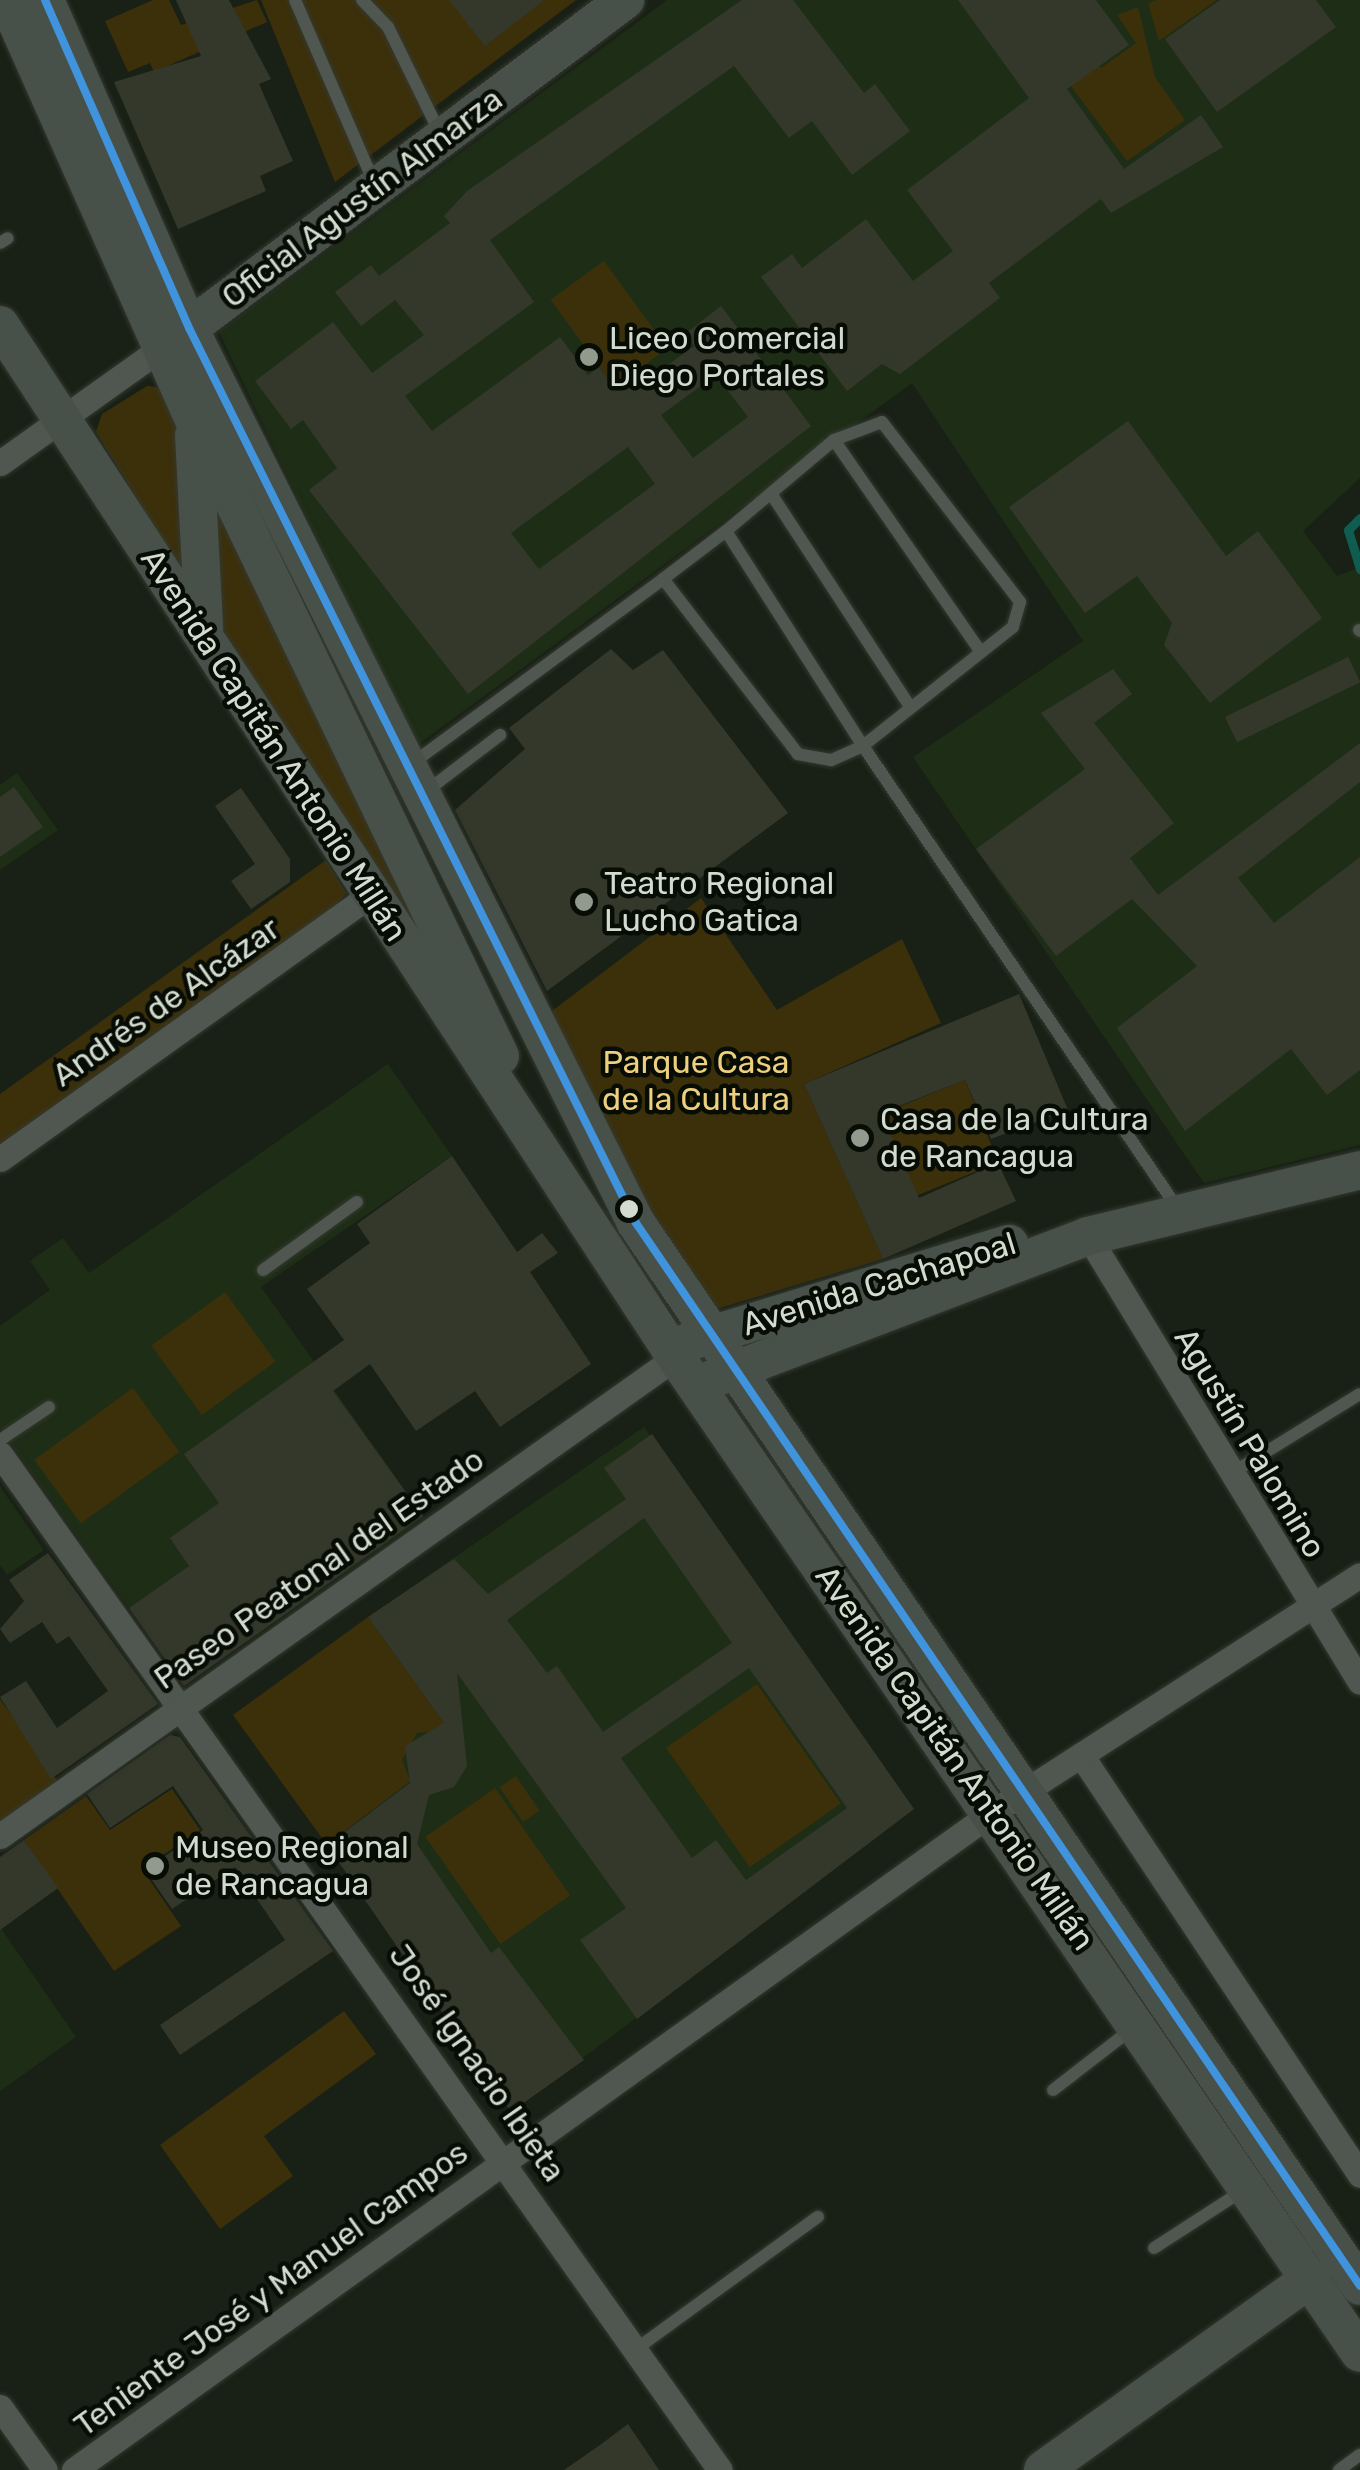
<!DOCTYPE html>
<meta charset="utf-8">
<style>
body{margin:0}
#map{position:relative;width:1360px;height:2470px;overflow:hidden;background:#192015;font-family:Rubik,sans-serif}
div>[style]{position:absolute}
[style*='--x']{left:calc(var(--x)*1px);top:calc(var(--y)*1px);width:calc(var(--w)*1px);rotate:calc(var(--a)*1deg)}
.built>*{inset:0;background:#1e2d16}
.green>*{inset:0;background:#3c300b;transform-origin:0 0}
.stream>*{height:9px;margin:-4.5px;padding:0 4.5px;transform-origin:4.5px;border-radius:4.5px;background:#0f5d51}
.building>*{inset:0;background:#34382b;transform-origin:0 0}
.roads{filter:drop-shadow(0 0 2px #343930) drop-shadow(0 0 2px #343930)}
.lane>*{height:12px;margin:-6px;padding:0 6px;transform-origin:6px;border-radius:6px;background:#4f5750}
.street>*{height:25px;margin:-12.5px;padding:0 12.5px;transform-origin:12.5px;border-radius:12.5px;background:#4f5750}
.secondary>*{height:38px;margin:-19px;padding:0 19px;transform-origin:19px;border-radius:19px;background:#48504a}
.bus-1>*{height:8px;margin:-4px;padding:0 4px;transform-origin:4px;border-radius:4px;background:#4094de}
.dots>*{width:28px;height:28px;translate:-50% -50%;box-sizing:border-box;border:5px solid #070c05;border-radius:50%}
span{translate:-50% -50%;white-space:nowrap;text-align:center;line-height:1.15;-webkit-text-stroke:9px #070c05;paint-order:stroke}
.street-label{font-size:32px;color:#d2dbce}
.poi-label{font-size:32px;color:#d2dbce}
.left{translate:0 -50%;text-align:left}
.park-label{font-size:32px;color:#eecf7d}
</style>
<div id="map">
<div class="built">
<i style="clip-path:polygon(667px 0,1360px 0,1360px 478px,1303px 531px,1337px 576px,1360px 567px,1360px 1145px,1204px 1183px,913px 757px,1083px 641px,912px 383px,416px 746px,219px 332px)"></i>
<i style="clip-path:polygon(17px 773px,58px 830px,0 870px,0 785px)"></i>
<i style="clip-path:polygon(388px 1064px,452px 1156px,261px 1287px,424px 1517px,245px 1643px,189px 1566px,129px 1608px,0 1428px,0 1326px,50px 1290px,30px 1261px,63px 1238px,89px 1273px)"></i>
<i style="clip-path:polygon(644px 1427px,914px 1809px,511px 2112px,369px 1814px,417px 1733px,448px 1729px,368px 1617px)"></i>
<i style="clip-path:polygon(0 1486px,44px 1550px,7px 1575px,0 1565px)"></i>
<i style="clip-path:polygon(0 1927px,76px 2037px,0 2091px)"></i>
</div>
<div class="green">
<i style="clip-path:polygon(153px 0,169px 0,181px 25px,257px 0,267px 22px,154px 72px,150px 63px,128px 72px,105px 21px)"></i>
<i style="clip-path:polygon(261px 0,576px 0,335px 182px)"></i>
<i style="clip-path:polygon(1157px 0,1217px 0,1159px 41px,1148px 3px)"></i>
<i style="clip-path:polygon(1138px 7px,1155px 77px,1185px 120px,1127px 161px,1046px 53px,1074px 32px,1101px 68px,1136px 43px,1117px 15px)"></i>
<i style="left:604px;top:261px;width:108px;height:66px;rotate:54deg"></i>
<i style="clip-path:polygon(147px 386px,164px 388px,183px 420px,184px 575px,96px 432px,102px 414px)"></i>
<i style="clip-path:polygon(215px 499px,455px 987px,222px 638px)"></i>
<i style="clip-path:polygon(326px 860px,346px 893px,335px 909px,0 1144px,0 1094px)"></i>
<i style="clip-path:polygon(701px 898px,777px 1010px,902px 939px,941px 1023px,804px 1084px,883px 1259px,713px 1310px,613px 1159px,548px 1014px)"></i>
<i style="left:965px;top:1080px;width:89px;height:90px;rotate:68deg"></i>
<i style="left:225px;top:1292px;width:86px;height:91px;rotate:54deg"></i>
<i style="left:133px;top:1388px;width:79px;height:122px;rotate:54deg"></i>
<i style="clip-path:polygon(368px 1617px,449px 1730px,417px 1733px,402px 1760px,410px 1781px,327px 1845px,233px 1715px)"></i>
<i style="left:757px;top:1684px;width:146px;height:111px;rotate:55deg"></i>
<i style="clip-path:polygon(0 1699px,59px 1783px,0 1824px)"></i>
<i style="left:516px;top:1776px;width:42px;height:20px;rotate:56deg"></i>
<i style="left:495px;top:1788px;width:131px;height:85px;rotate:55deg"></i>
<i style="clip-path:polygon(172px 1789px,200px 1830px,142px 1869px,181px 1926px,114px 1971px,24px 1840px,86px 1796px,110px 1830px)"></i>
<i style="clip-path:polygon(344px 2011px,376px 2054px,264px 2136px,293px 2176px,220px 2229px,160px 2145px)"></i>
</div>
<div class="stream">
<i style="--x:1360;--y:518;--w:17;--a:135"></i>
<i style="--x:1348;--y:530;--w:41;--a:72.9"></i>
</div>
<div class="building">
<i style="clip-path:polygon(176px 0,229px 0,271px 79px,259px 84px,293px 161px,260px 176px,266px 191px,178px 229px,114px 82px,201px 56px)"></i>
<i style="clip-path:polygon(449px 0,544px 0,485px 46px)"></i>
<i style="clip-path:polygon(evenodd,742px 0,793px 0,864px 93px,875px 84px,910px 131px,852px 175px,812px 121px,789px 138px,734px 66px,490px 240px,534px 302px,405px 396px,432px 431px,560px 337px,588px 375px,599px 367px,614px 387px,627px 378px,635px 389px,694px 346px,685px 334px,721px 306px,811px 426px,468px 694px,309px 490px,337px 468px,303px 420px,291px 429px,255px 381px,333px 322px,372px 373px,424px 335px,395px 300px,361px 326px,335px 292px,371px 265px,379px 276px,450px 223px,444px 216px,467px 191px,742px 0,716px 375px,748px 417px,693px 458px,661px 415px,716px 375px,742px 0,628px 447px,655px 484px,539px 569px,511px 533px,628px 447px)"></i>
<i style="clip-path:polygon(958px 0,1096px 0,1129px 45px,1067px 89px,1124px 169px,1201px 115px,1223px 147px,1111px 213px,1101px 199px,989px 283px,1000px 298px,900px 374px,882px 364px,847px 391px,761px 277px,792px 254px,802px 268px,866px 219px,913px 281px,953px 251px,907px 190px,1029px 98px)"></i>
<i style="clip-path:polygon(1220px 0,1316px 0,1336px 27px,1217px 112px,1165px 39px)"></i>
<i style="clip-path:polygon(1128px 421px,1226px 556px,1258px 531px,1322px 618px,1210px 703px,1164px 645px,1172px 623px,1137px 576px,1085px 613px,1009px 507px)"></i>
<i style="clip-path:polygon(611px 649px,633px 670px,663px 650px,788px 813px,547px 991px,455px 810px,525px 749px,509px 728px)"></i>
<i style="left:1348px;top:657px;width:28px;height:137px;rotate:64deg"></i>
<i style="clip-path:polygon(1113px 669px,1132px 694px,1094px 723px,1174px 823px,1130px 858px,1158px 895px,1360px 743px,1360px 782px,1238px 878px,1274px 923px,1360px 857px,1360px 1070px,1327px 1095px,1291px 1049px,1185px 1131px,1117px 1028px,1197px 966px,1132px 899px,1056px 956px,976px 849px,1085px 769px,1041px 713px)"></i>
<i style="clip-path:polygon(14px 787px,43px 827px,0 857px,0 797px)"></i>
<i style="clip-path:polygon(241px 788px,290px 859px,290px 882px,251px 909px,231px 881px,255px 864px,215px 806px)"></i>
<i style="clip-path:polygon(1019px 994px,1068px 1110px,991px 1139px,965px 1080px,881px 1113px,919px 1198px,998px 1163px,1016px 1201px,883px 1259px,804px 1084px)"></i>
<i style="clip-path:polygon(452px 1156px,517px 1252px,542px 1233px,558px 1253px,530px 1272px,591px 1364px,500px 1427px,475px 1391px,416px 1431px,370px 1364px,333px 1391px,423px 1516px,184px 1686px,129px 1608px,189px 1566px,170px 1538px,219px 1503px,184px 1454px,344px 1340px,307px 1289px,370px 1243px,357px 1224px)"></i>
<i style="clip-path:polygon(evenodd,652px 1434px,914px 1809px,637px 2019px,580px 1940px,626px 1908px,457px 1673px,467px 1766px,454px 1787px,429px 1795px,417px 1844px,491px 1953px,499px 1947px,584px 2060px,511px 2112px,327px 1845px,410px 1783px,405px 1746px,444px 1723px,368px 1617px,454px 1559px,488px 1594px,626px 1499px,604px 1468px,652px 1434px,644px 1518px,732px 1643px,603px 1732px,557px 1666px,547px 1673px,507px 1620px,644px 1518px,652px 1434px,749px 1668px,847px 1808px,746px 1880px,716px 1840px,692px 1858px,621px 1758px,749px 1668px)"></i>
<i style="clip-path:polygon(48px 1553px,158px 1704px,51px 1779px,0 1697px,26px 1681px,57px 1728px,108px 1691px,69px 1636px,57px 1644px,42px 1622px,10px 1643px,0 1629px,24px 1601px,9px 1580px)"></i>
<i style="clip-path:polygon(170px 1735px,180px 1737px,333px 1951px,180px 2055px,160px 2025px,285px 1940px,235px 1867px,172px 1909px,145px 1870px,203px 1830px,173px 1786px,110px 1828px,87px 1794px)"></i>
<i style="clip-path:polygon(24px 1840px,58px 1888px,0 1930px,0 1857px)"></i>
<i style="clip-path:polygon(628px 2424px,659px 2470px,564px 2470px,600px 2445px)"></i>
</div>
<div class="roads">
<div class="lane">
<i style="--x:295;--y:0;--w:202;--a:66.6"></i>
<i style="--x:362;--y:0;--w:37;--a:46"></i>
<i style="--x:388;--y:27;--w:120;--a:63.9"></i>
<i style="--x:0;--y:243;--w:9;--a:-32"></i>
<i style="--x:834;--y:440;--w:258;--a:55.3"></i>
<i style="--x:772;--y:495;--w:251;--a:56.9"></i>
<i style="--x:726;--y:531;--w:141;--a:-40.1"></i>
<i style="--x:834;--y:440;--w:51;--a:-20.6"></i>
<i style="--x:882;--y:422;--w:227;--a:52.5"></i>
<i style="--x:1020;--y:602;--w:26;--a:106"></i>
<i style="--x:1013;--y:627;--w:191;--a:141.6"></i>
<i style="--x:863;--y:746;--w:35;--a:156"></i>
<i style="--x:831;--y:760;--w:34;--a:-170"></i>
<i style="--x:798;--y:754;--w:221;--a:-127.6"></i>
<i style="--x:663;--y:579;--w:79;--a:-37.3"></i>
<i style="--x:726;--y:531;--w:255;--a:57.5"></i>
<i style="--x:863;--y:746;--w:560;--a:55.77"></i>
<i style="--x:1359;--y:630;--w:1;--a:45"></i>
<i style="--x:410;--y:765;--w:314;--a:-36.3"></i>
<i style="--x:424;--y:793;--w:96;--a:-37.3"></i>
<i style="--x:263;--y:1270;--w:116;--a:-35.9"></i>
<i style="--x:0;--y:1440;--w:59;--a:-34"></i>
<i style="--x:1232;--y:1473;--w:150;--a:-31.7"></i>
<i style="--x:1053;--y:2090;--w:101;--a:-37.8"></i>
<i style="--x:1154;--y:2248;--w:105;--a:-32.9"></i>
<i style="--x:636;--y:2349;--w:225;--a:-36"></i>
<i style="--x:1339;--y:2470;--w:26;--a:-36"></i>
</div>
<div class="street">
<i style="--x:0;--y:463;--w:210;--a:-35.5"></i>
<i style="--x:0;--y:1159;--w:453;--a:-35.5"></i>
<i style="--x:1088;--y:1236;--w:522;--a:58.62"></i>
<i style="--x:0;--y:1454;--w:1245;--a:54.68"></i>
<i style="--x:1081;--y:1755;--w:504;--a:56.4"></i>
<i style="--x:0;--y:1836;--w:829;--a:-35.32"></i>
<i style="--x:0;--y:2407;--w:77;--a:54.5"></i>
<i style="--x:74;--y:2470;--w:1132;--a:-35.61"></i>
<i style="--x:994;--y:1811;--w:435;--a:-32.8"></i>
</div>
<div class="secondary">
<i style="--x:7;--y:0;--w:457;--a:66"></i>
<i style="--x:193;--y:417;--w:709;--a:64.34"></i>
<i style="--x:45;--y:0;--w:358;--a:66.3"></i>
<i style="--x:189;--y:328;--w:1000;--a:63.46"></i>
<i style="--x:636;--y:1223;--w:1286;--a:55.74"></i>
<i style="--x:0;--y:325;--w:1221;--a:56.79"></i>
<i style="--x:669;--y:1347;--w:1220;--a:55.52"></i>
<i style="--x:189;--y:328;--w:546;--a:-36.95"></i>
<i style="--x:194;--y:435;--w:194;--a:87"></i>
<i style="--x:688;--y:1342;--w:336;--a:-17"></i>
<i style="--x:712;--y:1379;--w:402;--a:-20.8"></i>
<i style="--x:1088;--y:1236;--w:280;--a:-13.6"></i>
<i style="--x:1043;--y:2470;--w:330;--a:-35.6"></i>
</div>
</div>
<div class="bus-1">
<i style="--x:45;--y:0;--w:358;--a:66.3"></i>
<i style="--x:189;--y:328;--w:1000;--a:63.46"></i>
<i style="--x:636;--y:1223;--w:1286;--a:55.74"></i>
</div>
<div class="dots">
<i style="left:589px;top:357px;background:#919a8d"></i>
<i style="left:584px;top:902px;background:#919a8d"></i>
<i style="left:860px;top:1138px;background:#919a8d"></i>
<i style="left:629px;top:1209px;background:#d2dbce"></i>
<i style="left:155px;top:1866px;background:#919a8d"></i>
</div>
<div class="street-label">
<span style="left:362px;top:198px;rotate:-37deg">Oficial Agustín Almarza</span>
<span style="left:274px;top:745px;rotate:57deg">Avenida Capitán Antonio Millán</span>
<span style="left:166px;top:1002px;rotate:-35deg">Andrés de Alcázar</span>
<span style="left:879px;top:1284px;rotate:-17deg">Avenida Cachapoal</span>
<span style="left:1250px;top:1443px;rotate:59deg">Agustín Palomino</span>
<span style="left:319px;top:1569px;rotate:-35deg">Paseo Peatonal del Estado</span>
<span style="left:955px;top:1758px;rotate:55deg">Avenida Capitán Antonio Millán</span>
<span style="left:477px;top:2063px;rotate:55deg">José Ignacio Ibieta</span>
<span style="left:271px;top:2289px;rotate:-36deg">Teniente José y Manuel Campos</span>
</div>
<div class="poi-label">
<span class="left" style="left:609px;top:357px">Liceo Comercial<br>Diego Portales</span>
<span class="left" style="left:604px;top:902px">Teatro Regional<br>Lucho Gatica</span>
<span class="left" style="left:880px;top:1138px">Casa de la Cultura<br>de Rancagua</span>
<span class="left" style="left:175px;top:1866px">Museo Regional<br>de Rancagua</span>
</div>
<div class="park-label">
<span style="left:696px;top:1081px">Parque Casa<br>de la Cultura</span>
</div>
</div>
